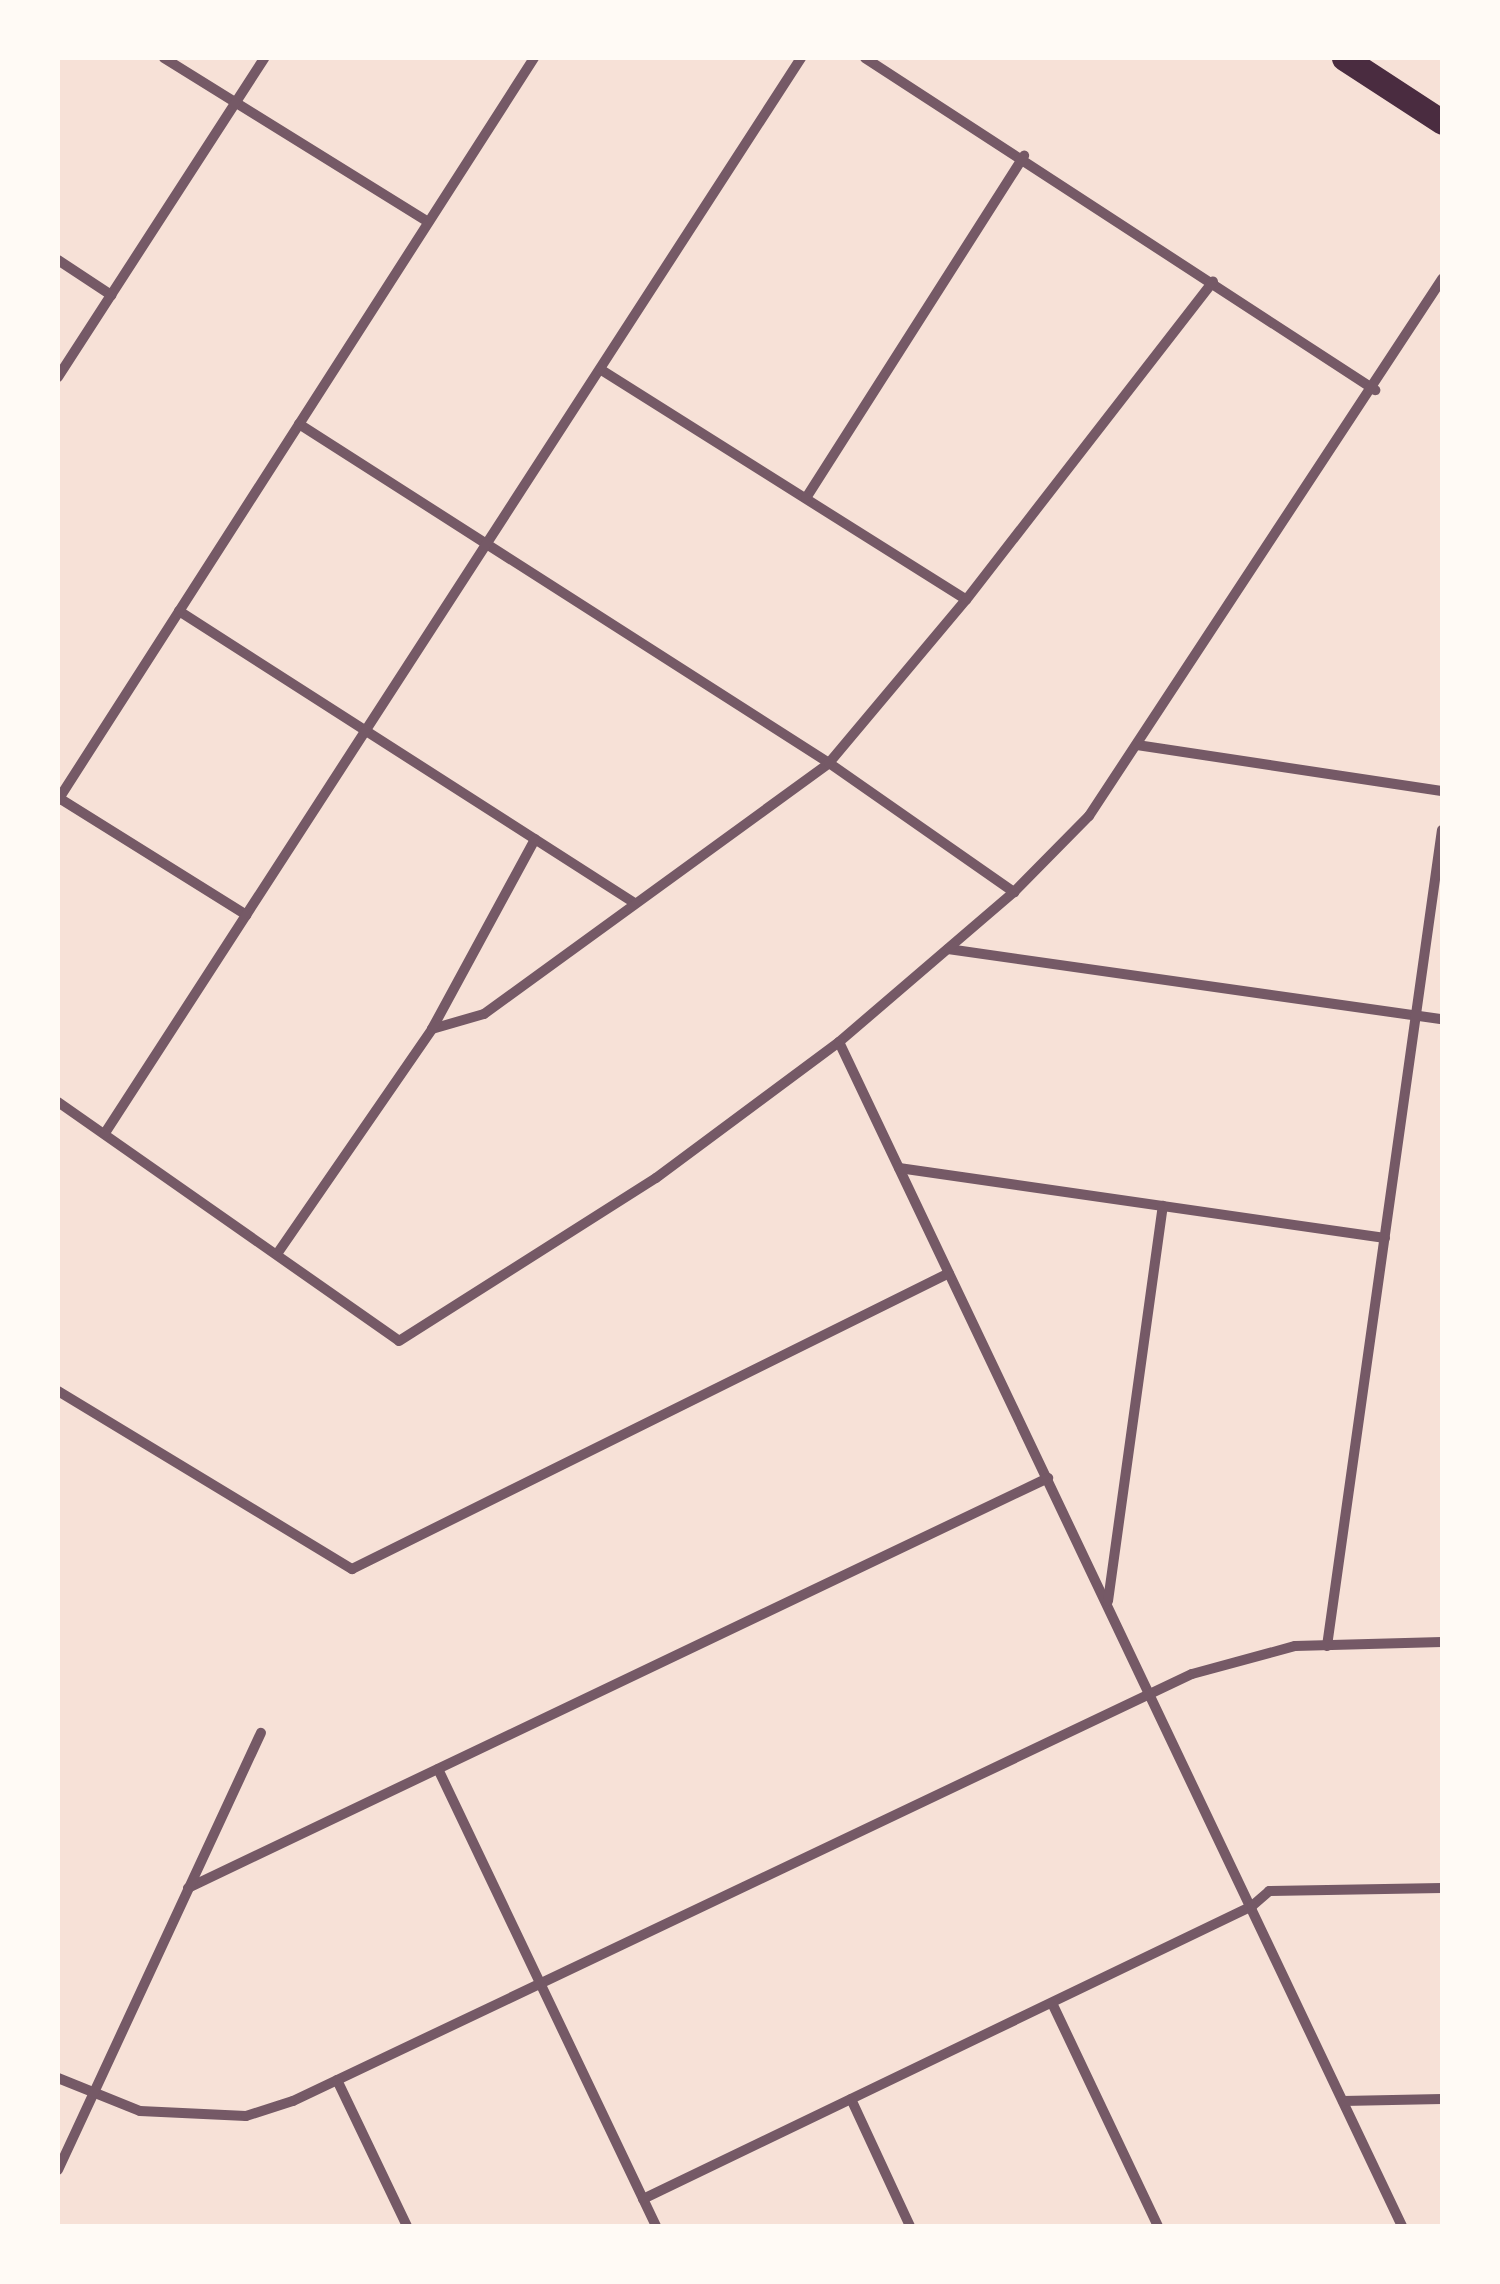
<!DOCTYPE html>
<style>
body{margin:0}
#map{position:relative;width:1500px;height:2284px;overflow:hidden;background:#f7e1d7;font-family:"Source Sans 3",sans-serif}
div>[style]{position:absolute}
[style*='--x']{left:calc(var(--x)*1px);top:calc(var(--y)*1px);width:calc(var(--w)*1px);rotate:calc(var(--a)*1deg)}
.minor>*{height:10px;margin:-5px;padding:0 5px;transform-origin:5px;border-radius:5px;background:#755966}
.primary>*{height:25px;margin:-12.5px;padding:0 12.5px;transform-origin:12.5px;border-radius:12.5px;background:#4a2c40}
span{translate:-50% -50%;white-space:nowrap;text-align:center;line-height:1.15;-webkit-text-stroke:10px #fffaf5;paint-order:stroke}
.frame{position:absolute;inset:0;border:60px solid #fffaf5;pointer-events:none}
</style>
<div id="map">
<div class="minor">
<i style="--x:164;--y:58;--w:311;--a:31.8"></i>
<i style="--x:865;--y:58;--w:609;--a:33.06"></i>
<i style="--x:58;--y:260;--w:64;--a:33.4"></i>
<i style="--x:603;--y:371;--w:429;--a:32.2"></i>
<i style="--x:58;--y:377;--w:380;--a:-57.1"></i>
<i style="--x:299;--y:424;--w:629;--a:32.6"></i>
<i style="--x:829;--y:763;--w:226;--a:34.9"></i>
<i style="--x:806;--y:498;--w:406;--a:-57.5"></i>
<i style="--x:179;--y:611;--w:539;--a:32.66"></i>
<i style="--x:1137;--y:745;--w:308;--a:8.6"></i>
<i style="--x:59;--y:798;--w:221;--a:32"></i>
<i style="--x:58;--y:800;--w:882;--a:-57.32"></i>
<i style="--x:948;--y:949;--w:499;--a:8.1"></i>
<i style="--x:432;--y:1029;--w:54;--a:-16.1"></i>
<i style="--x:484;--y:1014;--w:427;--a:-36"></i>
<i style="--x:829;--y:763;--w:213;--a:-50"></i>
<i style="--x:966;--y:600;--w:403;--a:-52.2"></i>
<i style="--x:839;--y:1042;--w:1311;--a:64.57"></i>
<i style="--x:58;--y:1102;--w:416;--a:35"></i>
<i style="--x:399;--y:1341;--w:304;--a:-32.4"></i>
<i style="--x:656;--y:1178;--w:228;--a:-36.6"></i>
<i style="--x:839;--y:1042;--w:230;--a:-40.6"></i>
<i style="--x:1014;--y:892;--w:107;--a:-45.4"></i>
<i style="--x:1089;--y:816;--w:643;--a:-56.68"></i>
<i style="--x:105;--y:1133;--w:1281;--a:-57.08"></i>
<i style="--x:899;--y:1168;--w:491;--a:8.2"></i>
<i style="--x:277;--y:1254;--w:273;--a:-55.4"></i>
<i style="--x:432;--y:1029;--w:216;--a:-61.5"></i>
<i style="--x:58;--y:1391;--w:344;--a:31.2"></i>
<i style="--x:352;--y:1569;--w:666;--a:-26.37"></i>
<i style="--x:1108;--y:1601;--w:399;--a:-82.1"></i>
<i style="--x:1327;--y:1646;--w:824;--a:-81.98"></i>
<i style="--x:438;--y:1769;--w:506;--a:64.5"></i>
<i style="--x:188;--y:1888;--w:953;--a:-25.49"></i>
<i style="--x:1052;--y:2003;--w:247;--a:64.6"></i>
<i style="--x:58;--y:2078;--w:88;--a:21.9"></i>
<i style="--x:140;--y:2111;--w:106;--a:2.7"></i>
<i style="--x:246;--y:2116;--w:49;--a:-17.7"></i>
<i style="--x:293;--y:2101;--w:995;--a:-25.41"></i>
<i style="--x:1192;--y:1674;--w:107;--a:-15.2"></i>
<i style="--x:1295;--y:1646;--w:147;--a:-1.6"></i>
<i style="--x:337;--y:2080;--w:162;--a:64.4"></i>
<i style="--x:851;--y:2099;--w:140;--a:65.1"></i>
<i style="--x:1343;--y:2101;--w:99;--a:-1.2"></i>
<i style="--x:58;--y:2170;--w:482;--a:-65.1"></i>
<i style="--x:643;--y:2199;--w:676;--a:-25.69"></i>
<i style="--x:1252;--y:1906;--w:23;--a:-41"></i>
<i style="--x:1269;--y:1891;--w:173;--a:-1"></i>
</div>
<div class="primary">
<i style="--x:1344;--y:58;--w:117;--a:33.1"></i>
</div>
<div class="frame"></div>
</div>
